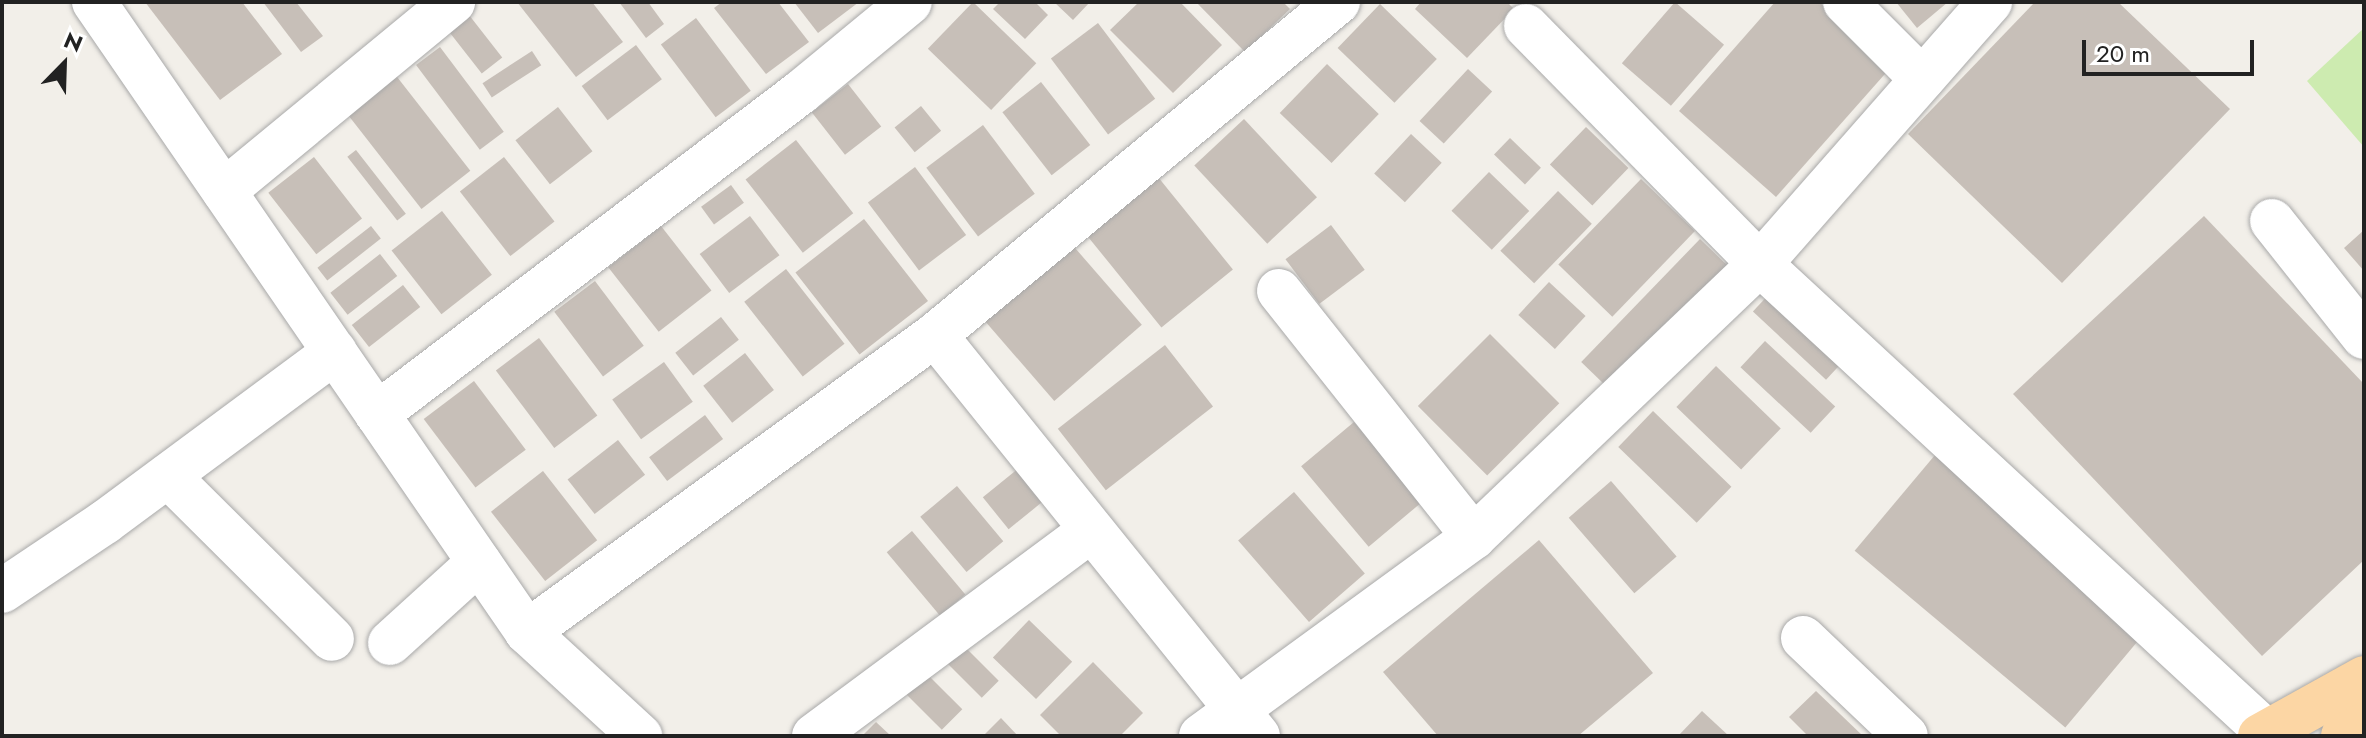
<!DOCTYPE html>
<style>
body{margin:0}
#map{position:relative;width:2366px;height:738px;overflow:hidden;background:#f2efe9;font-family:Jost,sans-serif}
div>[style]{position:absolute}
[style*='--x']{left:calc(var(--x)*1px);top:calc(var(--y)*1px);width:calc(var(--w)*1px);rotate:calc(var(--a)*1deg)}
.grass>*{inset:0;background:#cdebb0}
.building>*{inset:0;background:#c7bfb8;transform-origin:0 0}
.roads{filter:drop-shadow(0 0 2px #a9a9a9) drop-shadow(0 0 2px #a9a9a9)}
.minor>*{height:44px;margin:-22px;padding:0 22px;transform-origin:22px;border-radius:22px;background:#fff}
.major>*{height:44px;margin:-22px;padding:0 22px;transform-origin:22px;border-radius:22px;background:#fcd6a4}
span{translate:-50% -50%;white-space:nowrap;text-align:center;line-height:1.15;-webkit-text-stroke:6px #fff;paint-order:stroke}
.frame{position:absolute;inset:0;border:4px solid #222;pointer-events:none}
.north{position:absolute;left:24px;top:24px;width:80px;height:80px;-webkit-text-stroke:6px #fff;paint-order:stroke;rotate:23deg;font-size:22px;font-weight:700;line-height:32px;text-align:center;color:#222}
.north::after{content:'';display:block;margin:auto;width:28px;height:36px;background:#222;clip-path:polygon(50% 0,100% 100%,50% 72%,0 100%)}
.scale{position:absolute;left:2082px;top:40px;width:172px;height:36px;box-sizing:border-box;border:4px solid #222;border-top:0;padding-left:10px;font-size:24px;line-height:28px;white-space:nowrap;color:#222;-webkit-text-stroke:6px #fff;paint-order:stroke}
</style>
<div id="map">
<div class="grass">
<i style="clip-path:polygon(2364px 28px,2364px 147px,2307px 81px)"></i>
</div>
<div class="building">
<i style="clip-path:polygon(145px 2px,242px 2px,282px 54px,220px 100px)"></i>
<i style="clip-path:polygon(263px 2px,296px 2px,323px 36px,301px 52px)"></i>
<i style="clip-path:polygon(517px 2px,592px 2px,623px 42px,576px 77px)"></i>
<i style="clip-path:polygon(619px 2px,648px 2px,664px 24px,646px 38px)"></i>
<i style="clip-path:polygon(722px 2px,778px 2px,809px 42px,766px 74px,714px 8px)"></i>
<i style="clip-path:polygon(794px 2px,859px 2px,818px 33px)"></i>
<i style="left:973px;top:2px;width:88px;height:65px;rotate:44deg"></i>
<i style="clip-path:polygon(1000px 2px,1035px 2px,1048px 15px,1025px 39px,993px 9px)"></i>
<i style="clip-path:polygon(1054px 2px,1090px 2px,1073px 20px)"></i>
<i style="clip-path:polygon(1139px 2px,1180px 2px,1222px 45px,1173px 93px,1110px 30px)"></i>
<i style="clip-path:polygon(1196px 2px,1283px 2px,1290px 9px,1245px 52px)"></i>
<i style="clip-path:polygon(1421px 2px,1507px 2px,1514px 9px,1467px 58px,1415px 9px)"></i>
<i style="left:1675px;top:2px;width:65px;height:81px;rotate:41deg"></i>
<i style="clip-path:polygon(1775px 2px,1819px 2px,1892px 66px,1776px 197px,1679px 111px)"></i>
<i style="clip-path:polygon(1896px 2px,1948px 2px,1917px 28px)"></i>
<i style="clip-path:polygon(2035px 2px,2118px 2px,2230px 109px,2062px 283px,1908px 134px)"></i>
<i style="left:1380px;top:4px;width:79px;height:61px;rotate:44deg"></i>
<i style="left:469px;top:15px;width:54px;height:26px;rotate:52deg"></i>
<i style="left:696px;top:18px;width:91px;height:44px;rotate:53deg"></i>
<i style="left:1098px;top:23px;width:95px;height:59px;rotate:53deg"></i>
<i style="left:636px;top:45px;width:43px;height:68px;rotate:53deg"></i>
<i style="left:440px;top:47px;width:106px;height:30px;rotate:53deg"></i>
<i style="left:532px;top:51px;width:17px;height:59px;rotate:57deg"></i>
<i style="left:1327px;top:64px;width:72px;height:68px;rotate:44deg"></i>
<i style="left:1468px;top:69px;width:33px;height:71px;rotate:43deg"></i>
<i style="left:394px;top:73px;width:124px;height:62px;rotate:52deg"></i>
<i style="left:1041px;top:82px;width:80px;height:49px;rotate:52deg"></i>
<i style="left:848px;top:84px;width:54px;height:46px;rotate:52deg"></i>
<i style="left:921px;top:106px;width:32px;height:34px;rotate:51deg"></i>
<i style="left:558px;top:107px;width:56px;height:54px;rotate:52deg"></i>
<i style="left:1244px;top:119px;width:107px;height:68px;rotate:47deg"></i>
<i style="left:983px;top:125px;width:86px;height:71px;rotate:53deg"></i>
<i style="left:1586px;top:127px;width:59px;height:52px;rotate:44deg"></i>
<i style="left:1411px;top:134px;width:42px;height:54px;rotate:43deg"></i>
<i style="left:1510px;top:138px;width:43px;height:23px;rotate:44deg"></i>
<i style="left:796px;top:140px;width:93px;height:64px;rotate:52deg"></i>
<i style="left:356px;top:150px;width:81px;height:11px;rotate:52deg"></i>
<i style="left:314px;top:157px;width:78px;height:58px;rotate:52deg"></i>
<i style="left:504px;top:157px;width:82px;height:56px;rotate:52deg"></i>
<i style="left:915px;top:167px;width:85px;height:59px;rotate:53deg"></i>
<i style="left:1489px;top:172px;width:56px;height:54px;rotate:44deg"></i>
<i style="left:1158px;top:177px;width:119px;height:92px;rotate:51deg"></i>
<i style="left:1641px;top:179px;width:75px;height:119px;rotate:44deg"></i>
<i style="left:731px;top:185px;width:22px;height:37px;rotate:54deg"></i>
<i style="left:1558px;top:191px;width:47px;height:83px;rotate:44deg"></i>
<i style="left:442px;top:211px;width:81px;height:64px;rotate:52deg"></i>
<i style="left:750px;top:216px;width:49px;height:63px;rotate:53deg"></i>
<i style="clip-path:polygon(2204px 216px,2364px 384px,2364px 560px,2262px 656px,2013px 394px)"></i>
<i style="left:864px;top:219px;width:104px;height:87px;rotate:52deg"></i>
<i style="left:1331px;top:225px;width:56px;height:57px;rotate:53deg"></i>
<i style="left:371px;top:226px;width:16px;height:68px;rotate:52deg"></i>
<i style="left:661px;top:226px;width:82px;height:67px;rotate:52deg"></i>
<i style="clip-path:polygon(2364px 230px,2364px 271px,2344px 248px)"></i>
<i style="left:1700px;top:239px;width:47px;height:171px;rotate:44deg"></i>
<i style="left:1069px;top:241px;width:111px;height:116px;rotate:49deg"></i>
<i style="left:380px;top:254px;width:28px;height:63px;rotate:52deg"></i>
<i style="left:786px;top:269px;width:95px;height:53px;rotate:52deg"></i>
<i style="left:595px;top:281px;width:81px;height:51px;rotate:53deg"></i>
<i style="left:1549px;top:282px;width:50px;height:45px;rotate:43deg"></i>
<i style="left:403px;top:285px;width:28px;height:65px;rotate:52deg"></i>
<i style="left:1772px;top:291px;width:100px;height:28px;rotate:43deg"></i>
<i style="left:721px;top:317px;width:29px;height:58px;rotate:52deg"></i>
<i style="left:1490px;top:334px;width:98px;height:102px;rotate:45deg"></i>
<i style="left:539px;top:338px;width:97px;height:54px;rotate:53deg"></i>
<i style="left:1765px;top:341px;width:96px;height:36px;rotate:43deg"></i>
<i style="left:1165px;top:345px;width:78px;height:136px;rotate:52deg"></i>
<i style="left:745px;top:353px;width:47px;height:53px;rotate:52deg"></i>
<i style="left:664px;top:362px;width:49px;height:64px;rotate:54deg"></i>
<i style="left:1716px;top:366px;width:90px;height:57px;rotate:44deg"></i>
<i style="left:474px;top:381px;width:86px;height:63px;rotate:53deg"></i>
<i style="left:1653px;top:411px;width:109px;height:50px;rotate:44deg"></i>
<i style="left:705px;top:415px;width:30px;height:70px;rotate:53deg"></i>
<i style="left:1354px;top:422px;width:105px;height:69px;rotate:50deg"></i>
<i style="left:618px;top:440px;width:44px;height:64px;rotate:52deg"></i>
<i style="left:1935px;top:455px;width:275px;height:125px;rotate:40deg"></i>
<i style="left:1024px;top:464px;width:41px;height:53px;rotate:51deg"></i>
<i style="left:543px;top:471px;width:88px;height:66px;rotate:52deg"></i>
<i style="left:1611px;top:481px;width:100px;height:56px;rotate:49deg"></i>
<i style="left:957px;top:486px;width:72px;height:48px;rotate:50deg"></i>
<i style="left:1294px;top:492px;width:108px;height:74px;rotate:49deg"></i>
<i style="left:912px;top:531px;width:83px;height:33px;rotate:50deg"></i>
<i style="clip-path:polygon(1539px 540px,1653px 673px,1578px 736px,1438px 736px,1383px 672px)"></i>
<i style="left:1029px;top:620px;width:60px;height:52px;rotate:44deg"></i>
<i style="left:957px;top:639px;width:59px;height:24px;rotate:45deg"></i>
<i style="clip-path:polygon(1093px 662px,1143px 713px,1120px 736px,1061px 736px,1040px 715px)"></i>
<i style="left:922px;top:669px;width:57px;height:29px;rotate:45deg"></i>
<i style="clip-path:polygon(1816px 691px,1863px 736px,1808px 736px,1789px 717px)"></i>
<i style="clip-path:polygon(1702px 711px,1729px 736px,1678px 736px)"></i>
<i style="clip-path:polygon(1001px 718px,1018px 736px,983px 736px)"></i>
<i style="clip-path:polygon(876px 722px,891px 736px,862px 736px)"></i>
</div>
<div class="roads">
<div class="minor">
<i style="--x:94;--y:2;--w:764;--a:55.5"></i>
<i style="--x:527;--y:632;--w:505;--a:-36.05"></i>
<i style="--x:935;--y:335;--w:515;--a:51.15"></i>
<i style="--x:1845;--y:2;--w:109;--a:45"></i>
<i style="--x:1526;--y:26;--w:334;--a:45.5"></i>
<i style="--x:1760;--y:264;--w:696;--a:42.73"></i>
<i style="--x:224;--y:191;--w:297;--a:-39.5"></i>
<i style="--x:2272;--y:221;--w:148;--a:51.6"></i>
<i style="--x:1279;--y:291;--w:314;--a:51.6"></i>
<i style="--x:935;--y:335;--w:523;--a:-39.57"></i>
<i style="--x:377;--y:414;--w:532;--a:-37.21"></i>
<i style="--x:801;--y:92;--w:141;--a:-39.5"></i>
<i style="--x:168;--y:476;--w:231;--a:44.8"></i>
<i style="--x:2;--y:591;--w:124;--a:-33.8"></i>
<i style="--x:105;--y:522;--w:286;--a:-36.5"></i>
<i style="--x:527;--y:632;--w:154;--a:42.6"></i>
<i style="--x:1803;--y:638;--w:142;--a:43.6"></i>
<i style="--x:390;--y:643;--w:120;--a:-42.3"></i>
<i style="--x:814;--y:736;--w:345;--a:-36.6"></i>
<i style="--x:1201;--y:736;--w:338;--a:-36.1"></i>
<i style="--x:1474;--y:537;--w:395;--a:-43.7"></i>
<i style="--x:1760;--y:264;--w:349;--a:-48.7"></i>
</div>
<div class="major">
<i style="--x:2260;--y:736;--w:119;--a:-29.1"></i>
<i style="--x:2343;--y:736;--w:24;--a:-28"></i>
</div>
</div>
<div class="frame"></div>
<div class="north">N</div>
<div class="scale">20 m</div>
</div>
